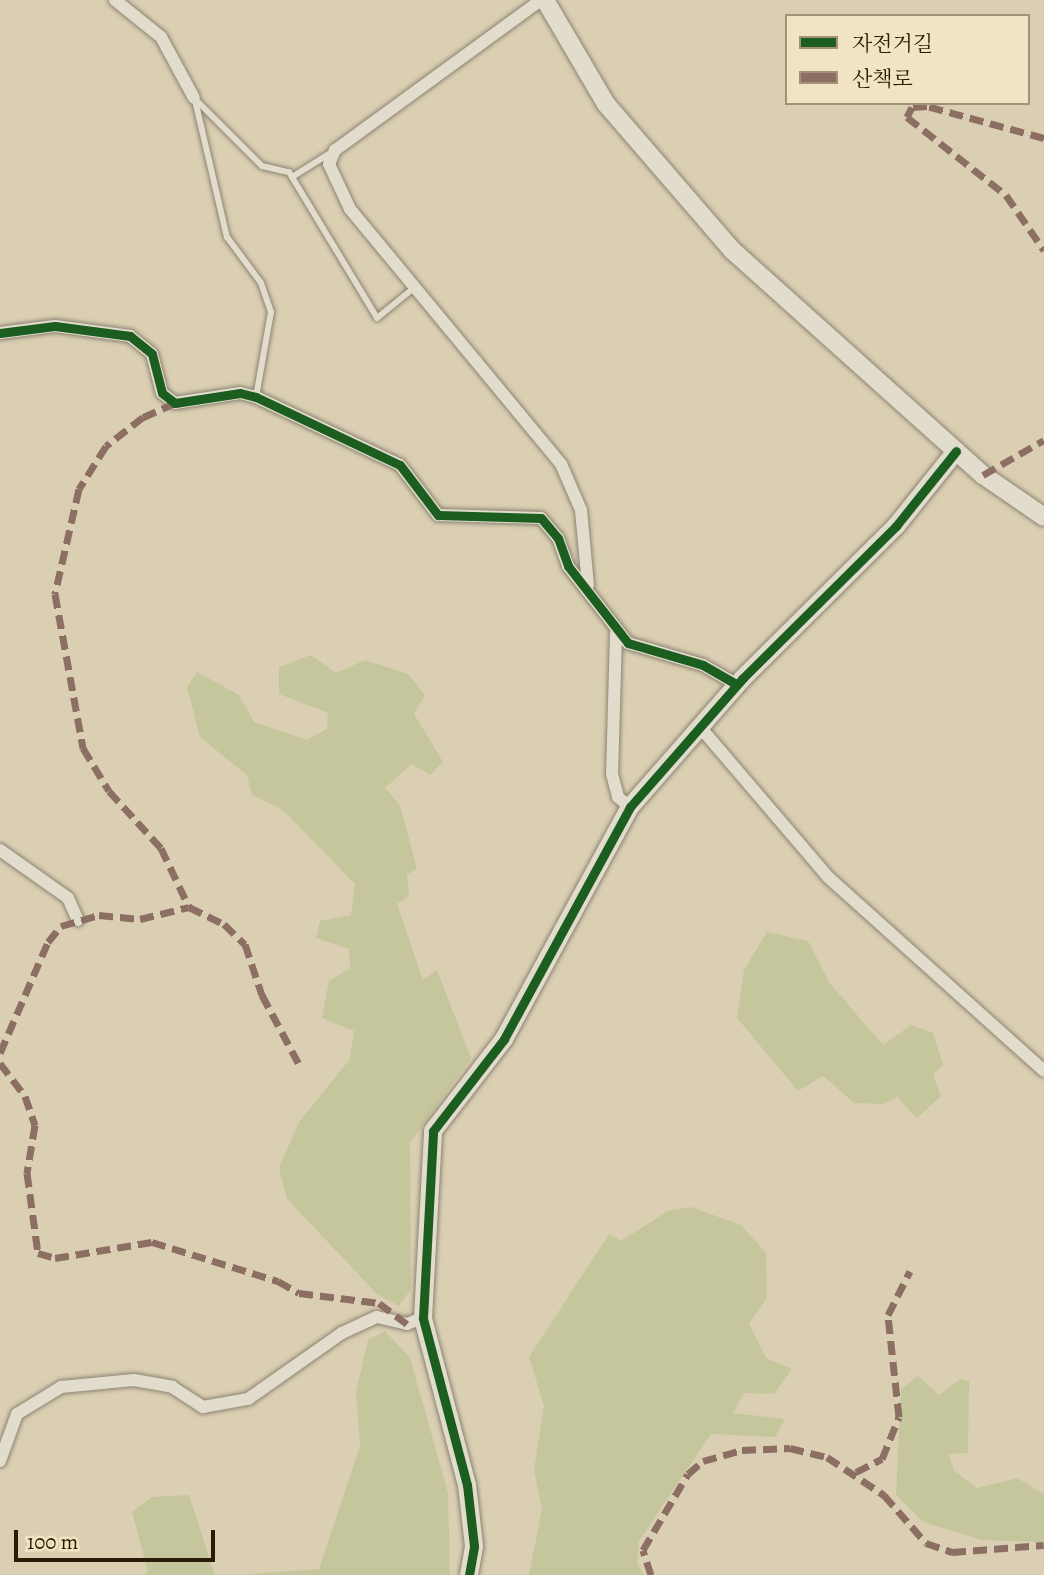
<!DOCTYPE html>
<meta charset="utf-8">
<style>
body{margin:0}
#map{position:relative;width:1044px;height:1575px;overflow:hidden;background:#dbcfb3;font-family:Alegreya,"Noto Serif KR",serif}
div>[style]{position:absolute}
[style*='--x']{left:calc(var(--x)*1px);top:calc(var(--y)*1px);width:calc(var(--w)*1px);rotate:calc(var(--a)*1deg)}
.green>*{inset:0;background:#c5c69c}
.roads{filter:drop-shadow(0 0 2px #8c8472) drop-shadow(0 0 2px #8c8472)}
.lane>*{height:6px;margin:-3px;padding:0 3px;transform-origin:3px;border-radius:3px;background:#e2dccd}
.street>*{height:12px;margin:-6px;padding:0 6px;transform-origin:6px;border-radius:6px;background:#e2dccd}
.secondary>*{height:18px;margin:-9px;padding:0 9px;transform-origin:9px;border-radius:9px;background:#e2dccd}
.quiet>*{height:7px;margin-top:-3.5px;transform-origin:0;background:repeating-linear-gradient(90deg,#8d6e63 0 14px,transparent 0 21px)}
.cycleway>*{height:9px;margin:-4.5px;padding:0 4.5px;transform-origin:4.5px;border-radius:4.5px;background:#1b5e20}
span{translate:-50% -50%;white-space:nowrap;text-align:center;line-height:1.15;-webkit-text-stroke:6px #f2e4c3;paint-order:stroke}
.legend{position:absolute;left:785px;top:14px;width:245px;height:91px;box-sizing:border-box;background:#f2e4c3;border:2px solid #a29378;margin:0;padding:9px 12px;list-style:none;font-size:21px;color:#2a1a08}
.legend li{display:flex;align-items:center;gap:14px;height:35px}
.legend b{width:35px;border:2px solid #a29378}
.scale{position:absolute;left:14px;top:1530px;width:201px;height:32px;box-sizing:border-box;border:4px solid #2a1a08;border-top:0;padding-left:9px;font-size:21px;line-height:24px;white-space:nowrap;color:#2a1a08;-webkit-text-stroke:5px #f2e4c3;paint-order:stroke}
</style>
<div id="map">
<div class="green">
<i style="clip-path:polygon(311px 655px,336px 673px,365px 660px,408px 674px,425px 695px,414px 714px,443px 762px,430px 775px,412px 764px,385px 788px,400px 805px,417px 868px,407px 875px,409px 896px,397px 904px,423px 980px,437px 970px,471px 1058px,410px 1143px,411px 1289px,399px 1306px,377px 1294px,287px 1199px,279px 1168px,299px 1122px,350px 1059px,354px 1031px,322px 1018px,329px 981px,350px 968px,349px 949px,316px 938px,320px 921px,351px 915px,355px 884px,283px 810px,252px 795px,247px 775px,200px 737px,187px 687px,197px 672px,239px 695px,254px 722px,307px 740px,327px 729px,328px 713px,279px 694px,279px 667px)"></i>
<i style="clip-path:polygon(767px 932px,808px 941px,829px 982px,883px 1045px,911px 1025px,933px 1033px,943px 1065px,933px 1074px,941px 1096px,917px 1118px,897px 1097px,883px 1104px,854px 1103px,823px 1076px,798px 1091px,737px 1018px,744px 970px)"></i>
<i style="clip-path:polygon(691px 1207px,741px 1225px,766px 1253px,767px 1298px,749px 1323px,766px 1358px,792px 1369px,774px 1394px,744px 1393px,733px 1413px,785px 1419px,775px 1437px,711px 1434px,639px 1541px,637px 1563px,644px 1575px,529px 1575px,542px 1509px,534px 1470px,544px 1406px,529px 1357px,609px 1234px,621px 1241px,668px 1211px)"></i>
<i style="clip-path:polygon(385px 1331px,410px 1358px,448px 1493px,450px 1575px,238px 1575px,319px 1569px,360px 1446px,356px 1392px,368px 1340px)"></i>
<i style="clip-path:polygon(918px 1376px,939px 1395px,960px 1379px,969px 1381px,968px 1453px,949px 1454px,954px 1471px,977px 1488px,1017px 1478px,1044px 1494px,1044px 1542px,982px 1540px,923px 1522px,896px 1495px,901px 1389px)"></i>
<i style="clip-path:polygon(189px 1495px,215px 1575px,142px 1575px,148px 1572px,132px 1512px,152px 1497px)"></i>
</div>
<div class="roads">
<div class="lane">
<i style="--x:194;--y:98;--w:96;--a:45"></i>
<i style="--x:262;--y:166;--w:28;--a:13"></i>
<i style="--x:289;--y:172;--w:170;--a:58.9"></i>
<i style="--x:377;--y:318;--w:49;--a:-39.2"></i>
<i style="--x:195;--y:100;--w:141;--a:76.9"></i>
<i style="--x:227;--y:237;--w:57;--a:53.5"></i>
<i style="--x:261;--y:283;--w:31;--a:71"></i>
<i style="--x:271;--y:312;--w:86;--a:100"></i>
<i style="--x:292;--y:177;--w:47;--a:-32"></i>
</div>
<div class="street">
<i style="--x:115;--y:0;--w:59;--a:38.8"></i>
<i style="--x:161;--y:37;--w:69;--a:61.6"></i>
<i style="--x:541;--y:0;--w:255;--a:143.9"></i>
<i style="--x:335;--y:150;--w:15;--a:113"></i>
<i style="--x:329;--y:164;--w:50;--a:65"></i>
<i style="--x:350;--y:209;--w:331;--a:50.4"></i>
<i style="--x:561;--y:464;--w:50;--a:66.5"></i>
<i style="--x:581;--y:510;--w:75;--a:84.7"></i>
<i style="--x:0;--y:333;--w:55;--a:-7.3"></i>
<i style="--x:55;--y:326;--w:76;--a:7.6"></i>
<i style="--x:130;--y:336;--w:28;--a:39"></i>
<i style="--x:152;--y:354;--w:40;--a:75.6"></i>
<i style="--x:162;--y:393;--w:16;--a:38"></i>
<i style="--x:175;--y:403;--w:66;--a:-8.7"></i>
<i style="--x:240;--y:393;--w:16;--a:14"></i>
<i style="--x:256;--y:397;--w:159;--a:25.3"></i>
<i style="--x:400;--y:465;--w:63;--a:52.8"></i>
<i style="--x:438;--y:515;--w:103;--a:1.7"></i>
<i style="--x:541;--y:518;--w:26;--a:50"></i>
<i style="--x:558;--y:538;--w:30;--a:70"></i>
<i style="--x:568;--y:566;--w:98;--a:52.1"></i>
<i style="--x:628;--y:643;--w:78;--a:16.3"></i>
<i style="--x:703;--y:665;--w:39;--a:30"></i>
<i style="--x:616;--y:633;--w:141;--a:91.6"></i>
<i style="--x:612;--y:774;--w:24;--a:75"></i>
<i style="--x:618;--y:797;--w:16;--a:40"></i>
<i style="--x:700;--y:727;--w:197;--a:49.5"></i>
<i style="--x:828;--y:877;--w:290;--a:41.9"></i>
<i style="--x:0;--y:850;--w:83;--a:35.2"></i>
<i style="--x:68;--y:898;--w:24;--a:66"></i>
<i style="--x:0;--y:1461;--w:50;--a:-70.1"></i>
<i style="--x:17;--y:1414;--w:52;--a:-31.5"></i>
<i style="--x:61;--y:1387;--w:73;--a:-5.5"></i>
<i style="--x:134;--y:1380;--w:39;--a:10"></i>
<i style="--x:172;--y:1387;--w:37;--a:33"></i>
<i style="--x:203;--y:1407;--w:46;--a:-10.1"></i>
<i style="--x:248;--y:1399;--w:115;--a:-35.1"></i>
<i style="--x:342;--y:1333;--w:38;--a:-25"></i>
<i style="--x:377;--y:1317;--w:31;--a:13"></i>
<i style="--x:407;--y:1324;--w:17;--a:-21"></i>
</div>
<div class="secondary">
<i style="--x:545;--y:0;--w:121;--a:59.6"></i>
<i style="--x:606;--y:104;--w:193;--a:49.2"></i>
<i style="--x:732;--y:250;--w:337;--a:41.9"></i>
<i style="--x:983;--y:475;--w:74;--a:34.5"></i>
<i style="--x:469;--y:1575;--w:29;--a:-80"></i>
<i style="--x:474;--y:1546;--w:61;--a:-96.5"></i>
<i style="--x:467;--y:1485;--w:173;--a:-104.8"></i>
<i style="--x:423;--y:1318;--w:187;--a:-86.9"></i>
<i style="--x:433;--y:1131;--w:116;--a:-52.3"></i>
<i style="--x:504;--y:1039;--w:264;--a:-61.5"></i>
<i style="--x:630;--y:807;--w:171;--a:-48.8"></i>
<i style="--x:743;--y:678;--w:216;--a:-44.8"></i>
<i style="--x:896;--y:526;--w:96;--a:-51.3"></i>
</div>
</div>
<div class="quiet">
<i style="--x:1044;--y:138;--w:121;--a:-164.7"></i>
<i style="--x:927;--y:106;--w:15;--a:176"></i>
<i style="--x:912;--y:107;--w:11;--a:117"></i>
<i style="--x:907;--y:117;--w:126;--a:38.2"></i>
<i style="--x:1006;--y:195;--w:67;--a:55.4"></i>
<i style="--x:175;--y:403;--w:35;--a:156"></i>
<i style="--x:143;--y:417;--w:47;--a:141.9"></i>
<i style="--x:106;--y:446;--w:51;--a:122.1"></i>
<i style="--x:79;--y:489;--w:108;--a:102.9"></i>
<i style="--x:55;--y:594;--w:157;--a:79.7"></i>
<i style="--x:83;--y:748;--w:50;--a:58.8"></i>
<i style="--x:109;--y:791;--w:77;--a:47.6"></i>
<i style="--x:161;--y:848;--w:65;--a:64.6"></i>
<i style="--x:983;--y:475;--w:70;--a:-29.8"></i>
<i style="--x:0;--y:1053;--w:121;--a:-66.6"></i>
<i style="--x:48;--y:942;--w:21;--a:-51"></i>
<i style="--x:61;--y:926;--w:40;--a:-16"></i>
<i style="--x:99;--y:915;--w:41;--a:5.6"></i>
<i style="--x:140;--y:919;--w:50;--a:-13.8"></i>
<i style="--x:189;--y:907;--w:39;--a:26"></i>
<i style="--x:224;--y:924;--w:29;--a:44"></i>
<i style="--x:245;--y:944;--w:54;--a:71.6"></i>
<i style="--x:262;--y:995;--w:83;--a:61.9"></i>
<i style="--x:0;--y:1063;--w:41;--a:52.9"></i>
<i style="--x:25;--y:1096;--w:31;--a:71"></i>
<i style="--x:35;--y:1125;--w:49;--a:99.5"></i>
<i style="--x:27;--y:1173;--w:81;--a:82.2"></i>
<i style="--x:38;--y:1253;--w:18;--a:16"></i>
<i style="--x:55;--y:1258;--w:98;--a:-9.4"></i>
<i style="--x:152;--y:1242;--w:132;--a:17.2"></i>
<i style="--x:278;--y:1281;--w:24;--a:30"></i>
<i style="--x:299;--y:1293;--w:81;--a:7.1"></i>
<i style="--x:379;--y:1303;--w:35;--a:37"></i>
<i style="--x:856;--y:1472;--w:29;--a:-27"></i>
<i style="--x:882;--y:1459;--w:45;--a:-68"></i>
<i style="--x:899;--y:1417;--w:103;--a:-96.2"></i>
<i style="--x:888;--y:1315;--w:49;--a:-63.4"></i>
<i style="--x:651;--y:1575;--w:26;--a:-108"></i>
<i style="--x:643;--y:1550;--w:88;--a:-59.4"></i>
<i style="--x:688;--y:1474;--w:20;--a:-41"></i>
<i style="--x:703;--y:1461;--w:41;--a:-15.8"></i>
<i style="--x:742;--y:1450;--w:48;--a:-2.4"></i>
<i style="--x:790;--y:1448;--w:38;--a:14"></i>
<i style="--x:827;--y:1457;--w:69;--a:33.7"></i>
<i style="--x:884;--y:1495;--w:64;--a:48.8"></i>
<i style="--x:926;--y:1543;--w:28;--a:19"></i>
<i style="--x:952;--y:1552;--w:92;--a:-4.4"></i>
</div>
<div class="cycleway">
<i style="--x:0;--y:333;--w:55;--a:-7.3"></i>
<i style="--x:55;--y:326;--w:76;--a:7.6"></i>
<i style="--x:130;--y:336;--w:28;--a:39"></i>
<i style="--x:152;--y:354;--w:40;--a:75.6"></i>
<i style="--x:162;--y:393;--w:16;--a:38"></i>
<i style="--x:175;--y:403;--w:66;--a:-8.7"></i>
<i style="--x:240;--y:393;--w:16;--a:14"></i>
<i style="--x:256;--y:397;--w:159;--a:25.3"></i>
<i style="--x:400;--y:465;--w:63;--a:52.8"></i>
<i style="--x:438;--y:515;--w:103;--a:1.7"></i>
<i style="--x:541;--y:518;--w:26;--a:50"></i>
<i style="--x:558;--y:538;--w:30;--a:70"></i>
<i style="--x:568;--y:566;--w:98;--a:52.1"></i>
<i style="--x:628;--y:643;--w:78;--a:16.3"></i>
<i style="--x:703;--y:665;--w:39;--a:30"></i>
<i style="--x:469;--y:1575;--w:29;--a:-80"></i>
<i style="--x:474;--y:1546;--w:61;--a:-96.5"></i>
<i style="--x:467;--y:1485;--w:173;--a:-104.8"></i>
<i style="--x:423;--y:1318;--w:187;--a:-86.9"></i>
<i style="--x:433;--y:1131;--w:116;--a:-52.3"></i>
<i style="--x:504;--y:1039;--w:264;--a:-61.5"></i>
<i style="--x:630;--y:807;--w:171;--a:-48.8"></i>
<i style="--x:743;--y:678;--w:216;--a:-44.8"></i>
<i style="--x:896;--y:526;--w:96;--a:-51.3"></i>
</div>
<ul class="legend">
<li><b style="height:9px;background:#1b5e20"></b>자전거길</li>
<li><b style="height:9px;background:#8d6e63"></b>산책로</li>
</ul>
<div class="scale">100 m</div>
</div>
